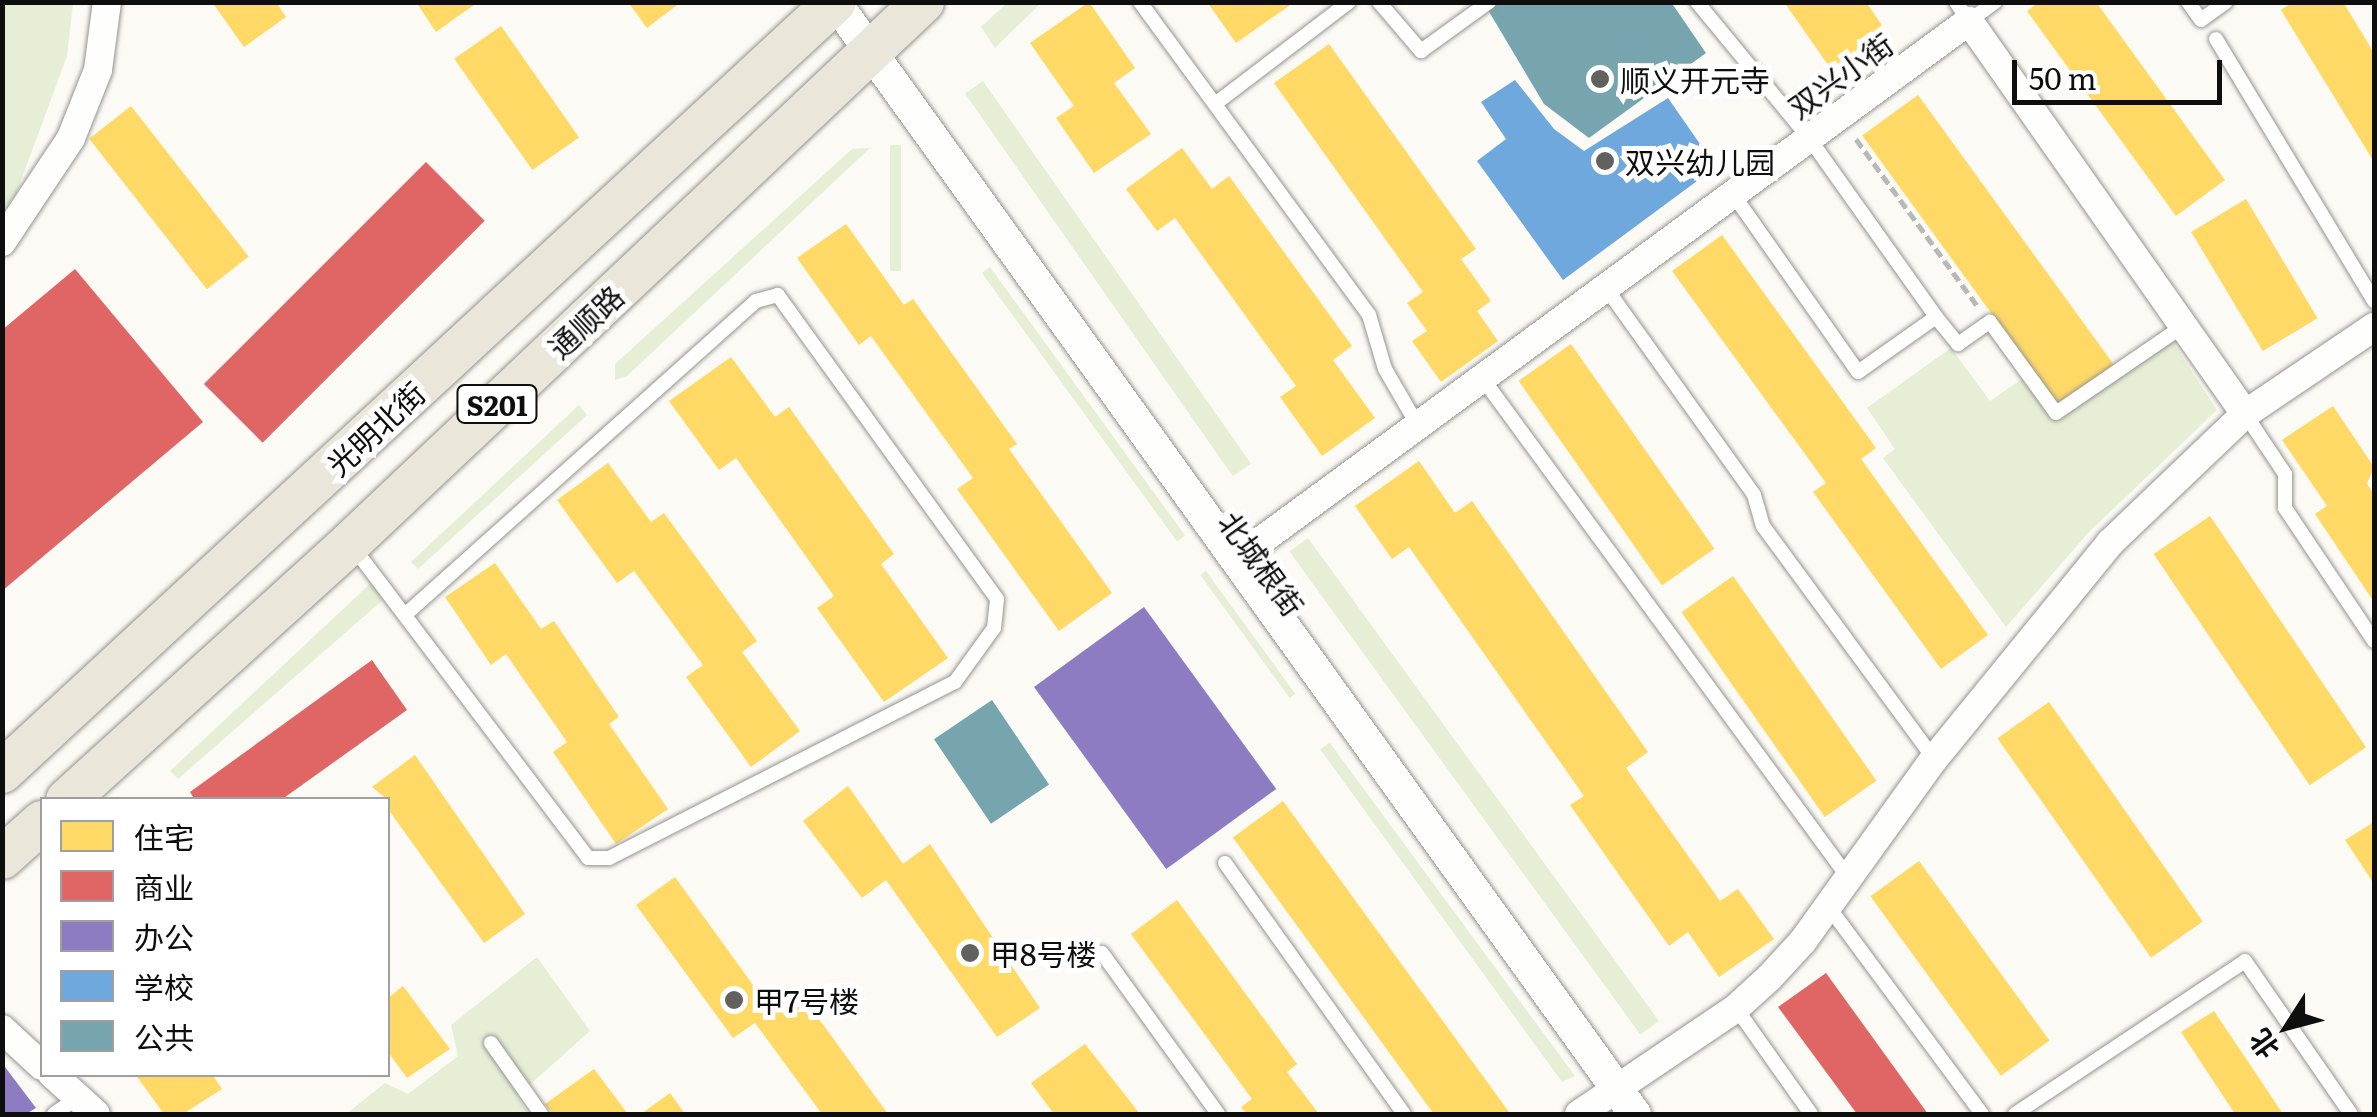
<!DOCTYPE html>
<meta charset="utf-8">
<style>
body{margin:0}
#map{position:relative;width:2377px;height:1117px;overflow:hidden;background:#fbfaf4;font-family:Literata,"Noto Sans SC",serif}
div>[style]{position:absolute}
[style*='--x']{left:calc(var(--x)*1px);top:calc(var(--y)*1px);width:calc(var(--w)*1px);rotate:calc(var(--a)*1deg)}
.green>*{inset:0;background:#e6efd5;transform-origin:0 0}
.homes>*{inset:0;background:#ffd966;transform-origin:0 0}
.shops>*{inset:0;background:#e06666;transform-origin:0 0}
.offices>*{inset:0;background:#8e7cc3;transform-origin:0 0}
.schools>*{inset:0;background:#6fa8dc}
.public>*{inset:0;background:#76a5af;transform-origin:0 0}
.path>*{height:5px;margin-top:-2.5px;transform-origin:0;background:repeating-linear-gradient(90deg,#b8b8b7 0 10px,transparent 0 15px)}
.roads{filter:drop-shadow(0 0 2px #959492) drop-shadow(0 0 2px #959492)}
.service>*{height:14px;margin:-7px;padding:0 7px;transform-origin:7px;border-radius:7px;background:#fefefd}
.minor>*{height:28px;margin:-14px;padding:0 14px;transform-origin:14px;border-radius:14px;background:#fefefd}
.tertiary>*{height:32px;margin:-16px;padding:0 16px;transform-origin:16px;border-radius:16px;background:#fefefd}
.primary>*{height:42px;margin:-21px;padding:0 21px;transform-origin:21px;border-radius:21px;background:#ebe6da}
.dots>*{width:28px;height:28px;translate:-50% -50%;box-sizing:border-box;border:5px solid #fff;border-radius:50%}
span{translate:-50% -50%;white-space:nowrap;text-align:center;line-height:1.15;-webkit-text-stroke:10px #fff;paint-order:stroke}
.shield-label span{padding:2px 8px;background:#fff;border:2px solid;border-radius:8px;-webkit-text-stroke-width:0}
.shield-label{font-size:28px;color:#0e0e0e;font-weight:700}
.street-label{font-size:30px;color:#0e0e0e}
.poi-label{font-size:30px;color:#0e0e0e}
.left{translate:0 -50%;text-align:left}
.frame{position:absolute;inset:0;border:5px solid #0e0e0e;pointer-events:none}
.legend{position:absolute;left:40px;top:797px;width:350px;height:280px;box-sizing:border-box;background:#fff;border:2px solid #9f9f9f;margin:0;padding:12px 18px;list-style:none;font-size:30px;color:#0e0e0e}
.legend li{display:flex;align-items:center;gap:20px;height:50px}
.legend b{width:50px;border:2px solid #9f9f9f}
.north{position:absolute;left:2237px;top:977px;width:100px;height:100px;-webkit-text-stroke:8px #fff;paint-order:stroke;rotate:234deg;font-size:28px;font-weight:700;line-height:40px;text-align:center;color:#0e0e0e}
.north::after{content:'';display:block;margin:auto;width:35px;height:45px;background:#0e0e0e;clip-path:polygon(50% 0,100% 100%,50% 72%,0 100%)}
.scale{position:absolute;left:2012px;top:60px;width:210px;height:45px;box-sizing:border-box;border:5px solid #0e0e0e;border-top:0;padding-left:12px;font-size:30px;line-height:35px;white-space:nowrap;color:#0e0e0e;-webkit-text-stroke:8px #fff;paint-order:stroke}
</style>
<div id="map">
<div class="green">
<i style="clip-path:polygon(3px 2px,73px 3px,67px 56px,16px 194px,3px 210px)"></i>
<i style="clip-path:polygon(1007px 3px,1041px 3px,995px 48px,981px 27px)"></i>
<i style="left:983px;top:81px;width:467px;height:22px;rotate:55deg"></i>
<i style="left:890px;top:145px;width:11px;height:126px"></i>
<i style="clip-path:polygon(870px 148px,627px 376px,615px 380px,615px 364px,852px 149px)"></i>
<i style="left:990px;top:267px;width:332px;height:10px;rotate:54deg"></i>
<i style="clip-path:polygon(2170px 338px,2217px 410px,2089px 532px,2006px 627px,1883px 458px,1895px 449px,1867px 408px,1951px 348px,1990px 401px,2025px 377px,2056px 419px)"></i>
<i style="clip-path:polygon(579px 405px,587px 415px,418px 569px,411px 562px)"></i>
<i style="left:1308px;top:538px;width:597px;height:23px;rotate:54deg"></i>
<i style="left:1206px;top:571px;width:152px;height:7px;rotate:54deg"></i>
<i style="clip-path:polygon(372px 582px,384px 599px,178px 779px,170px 771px)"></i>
<i style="clip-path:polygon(1330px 743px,1575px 1076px,1562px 1082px,1320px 749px)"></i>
<i style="clip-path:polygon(537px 957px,590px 1031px,517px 1096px,529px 1114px,346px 1114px,385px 1083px,408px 1094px,458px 1056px,451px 1025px)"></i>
</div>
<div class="homes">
<i style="clip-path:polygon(212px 2px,276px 2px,286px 17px,244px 47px)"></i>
<i style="clip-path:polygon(416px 2px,478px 2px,436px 32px)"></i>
<i style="clip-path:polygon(628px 2px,681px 2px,647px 28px)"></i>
<i style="clip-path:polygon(1089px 2px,1135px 68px,1114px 83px,1151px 134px,1094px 173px,1056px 118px,1074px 106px,1030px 43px)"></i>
<i style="clip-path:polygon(1207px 2px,1287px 2px,1289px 6px,1236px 43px)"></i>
<i style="clip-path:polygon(1784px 2px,1866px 2px,1890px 37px,1835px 75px)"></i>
<i style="clip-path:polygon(2039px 2px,2096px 2px,2225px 180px,2176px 216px,2027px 11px)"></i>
<i style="clip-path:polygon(2293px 2px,2343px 2px,2374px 53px,2374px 162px,2281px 10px)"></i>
<i style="left:501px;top:26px;width:136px;height:57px;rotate:55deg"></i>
<i style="clip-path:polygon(1329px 44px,1476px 249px,1461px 259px,1491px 301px,1477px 311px,1498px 341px,1441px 382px,1412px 341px,1427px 331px,1407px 303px,1423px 292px,1274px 83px)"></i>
<i style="left:1918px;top:95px;width:337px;height:69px;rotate:54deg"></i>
<i style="left:131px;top:106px;width:191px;height:53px;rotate:52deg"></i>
<i style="clip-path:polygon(1182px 148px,1212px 189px,1229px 176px,1352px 346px,1333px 360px,1375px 418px,1322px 456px,1280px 397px,1296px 386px,1175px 218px,1157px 231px,1126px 189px)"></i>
<i style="left:2246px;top:199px;width:139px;height:64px;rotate:59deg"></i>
<i style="clip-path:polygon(846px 224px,904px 305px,913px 299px,1017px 444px,1009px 449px,1112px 593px,1059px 631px,957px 489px,973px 478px,871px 336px,859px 345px,797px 258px)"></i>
<i style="clip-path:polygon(1722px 235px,1876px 448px,1861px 459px,1988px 635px,1941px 669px,1813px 492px,1826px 483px,1672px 271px)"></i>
<i style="left:1571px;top:344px;width:250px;height:64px;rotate:55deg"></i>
<i style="clip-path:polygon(731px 357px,775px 417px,789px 407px,894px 554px,881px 564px,948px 658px,884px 702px,817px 608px,834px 596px,736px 458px,719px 470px,669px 401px)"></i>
<i style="clip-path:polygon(2333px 406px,2374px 467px,2367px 484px,2374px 494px,2374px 602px,2315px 514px,2327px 506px,2282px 440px)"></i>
<i style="clip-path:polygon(1419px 461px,1455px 513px,1472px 501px,1648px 752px,1626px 768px,1720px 901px,1738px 889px,1774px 939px,1719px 977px,1688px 932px,1669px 946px,1570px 805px,1584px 796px,1409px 547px,1392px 559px,1355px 506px)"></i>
<i style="clip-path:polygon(608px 463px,651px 522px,664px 513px,757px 641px,742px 652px,800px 731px,751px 767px,686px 677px,703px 665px,634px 571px,617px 583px,557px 500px)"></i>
<i style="left:2210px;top:516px;width:279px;height:68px;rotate:56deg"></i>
<i style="clip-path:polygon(495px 563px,541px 629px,554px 621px,619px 717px,609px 724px,668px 809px,616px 844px,553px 752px,567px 742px,506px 654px,491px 665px,445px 597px)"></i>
<i style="left:1733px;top:576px;width:250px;height:63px;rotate:55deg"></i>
<i style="left:2049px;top:702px;width:268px;height:63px;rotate:55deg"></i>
<i style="clip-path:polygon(415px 755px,525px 914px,484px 943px,388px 809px,388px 800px,372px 787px)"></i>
<i style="clip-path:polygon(848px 786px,903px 864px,930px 844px,1040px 1008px,997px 1037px,886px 880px,862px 898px,803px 821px)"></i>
<i style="left:1283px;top:801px;width:385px;height:62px;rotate:54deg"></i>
<i style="clip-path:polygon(2374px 822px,2374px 884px,2345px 840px)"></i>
<i style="left:1919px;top:861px;width:222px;height:60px;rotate:54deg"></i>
<i style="clip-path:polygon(675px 877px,771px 1010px,798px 990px,888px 1114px,822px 1114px,755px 1023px,733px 1038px,636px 905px)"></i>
<i style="clip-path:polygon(1177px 900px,1297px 1064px,1287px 1072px,1319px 1114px,1247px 1114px,1241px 1107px,1252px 1099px,1131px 934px)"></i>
<i style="clip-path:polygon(403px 986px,450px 1049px,407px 1078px,388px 1052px,388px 998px)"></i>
<i style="clip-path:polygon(2214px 1011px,2283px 1114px,2235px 1114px,2181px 1032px)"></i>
<i style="clip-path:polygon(1085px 1044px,1140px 1114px,1054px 1114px,1031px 1083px)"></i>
<i style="clip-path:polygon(594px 1069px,628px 1114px,553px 1114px,545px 1104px)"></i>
<i style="clip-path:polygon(135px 1074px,212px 1074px,222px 1089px,183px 1114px,164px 1114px)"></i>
<i style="clip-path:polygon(670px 1093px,685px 1114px,641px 1114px)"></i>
</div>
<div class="shops">
<i style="left:426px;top:162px;width:83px;height:314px;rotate:45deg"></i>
<i style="clip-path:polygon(75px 269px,203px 422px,2px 591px,2px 330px)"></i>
<i style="clip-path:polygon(372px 660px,407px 710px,281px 800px,195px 800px,190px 792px)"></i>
<i style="clip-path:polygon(1826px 973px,1928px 1114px,1857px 1114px,1778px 1007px)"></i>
</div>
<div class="offices">
<i style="left:1144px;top:607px;width:225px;height:136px;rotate:54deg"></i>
<i style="clip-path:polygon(2px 1063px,36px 1108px,26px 1114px,2px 1114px)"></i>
</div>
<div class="schools">
<i style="clip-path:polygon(1515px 80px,1554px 129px,1584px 151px,1668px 98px,1716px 167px,1563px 280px,1477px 161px,1506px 139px,1481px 102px)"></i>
</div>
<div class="public">
<i style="clip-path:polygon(1501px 2px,1671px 2px,1706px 53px,1589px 138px,1544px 104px,1488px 10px)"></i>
<i style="left:992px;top:700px;width:102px;height:70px;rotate:56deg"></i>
</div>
<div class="path">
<i style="--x:1856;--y:139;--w:209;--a:54"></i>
</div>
<div class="roads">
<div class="service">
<i style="--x:1140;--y:2;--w:388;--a:53.8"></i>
<i style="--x:1369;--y:315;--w:56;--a:73.5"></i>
<i style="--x:1385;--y:369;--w:66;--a:59.9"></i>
<i style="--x:1379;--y:2;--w:65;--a:49.4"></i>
<i style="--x:1421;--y:51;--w:84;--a:-35.8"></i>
<i style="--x:1697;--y:2;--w:176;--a:50.5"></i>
<i style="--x:1809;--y:138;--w:219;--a:54.6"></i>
<i style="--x:1936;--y:317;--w:95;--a:144.8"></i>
<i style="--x:1858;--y:372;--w:218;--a:-125.1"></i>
<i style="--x:1956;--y:2;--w:23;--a:56"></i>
<i style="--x:1969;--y:21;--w:32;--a:-36"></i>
<i style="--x:2188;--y:2;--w:22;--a:54"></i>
<i style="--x:2201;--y:20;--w:31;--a:-36"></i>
<i style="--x:2216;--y:39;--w:306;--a:58.9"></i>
<i style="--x:1215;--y:104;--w:168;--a:-37.3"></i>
<i style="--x:1606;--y:288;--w:254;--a:54.4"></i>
<i style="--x:1754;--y:495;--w:32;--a:74"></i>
<i style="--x:1763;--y:526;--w:289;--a:53.7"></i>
<i style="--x:1936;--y:317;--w:35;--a:51"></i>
<i style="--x:1958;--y:344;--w:39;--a:-35"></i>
<i style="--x:1990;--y:322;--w:112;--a:54"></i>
<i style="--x:2056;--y:413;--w:154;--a:-34.4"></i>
<i style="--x:1483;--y:379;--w:616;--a:53.78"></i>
<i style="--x:2245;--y:414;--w:72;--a:56.3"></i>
<i style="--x:2285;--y:474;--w:34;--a:90"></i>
<i style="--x:2285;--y:508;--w:160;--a:56.2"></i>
<i style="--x:353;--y:547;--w:390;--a:52.9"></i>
<i style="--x:588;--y:858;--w:21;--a:0"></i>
<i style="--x:609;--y:858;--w:388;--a:-27"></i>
<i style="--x:955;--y:682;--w:67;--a:-54.2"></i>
<i style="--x:994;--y:628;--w:29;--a:-84"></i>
<i style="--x:997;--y:599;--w:375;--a:-125.8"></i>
<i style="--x:778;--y:295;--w:23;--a:165"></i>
<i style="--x:756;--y:301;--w:471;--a:138.2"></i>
<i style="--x:1225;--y:863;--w:308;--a:54.5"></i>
<i style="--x:1828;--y:906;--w:259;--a:53.5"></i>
<i style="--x:1102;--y:953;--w:198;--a:54.2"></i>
<i style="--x:1736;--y:1008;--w:130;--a:54.7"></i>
<i style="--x:491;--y:1043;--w:87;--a:54.8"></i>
<i style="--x:54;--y:1114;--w:28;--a:-35"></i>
<i style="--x:2015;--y:1114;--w:276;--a:-33.6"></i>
<i style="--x:2245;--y:961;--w:186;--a:55.3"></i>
</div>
<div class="minor">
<i style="--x:2;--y:242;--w:125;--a:-56.4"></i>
<i style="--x:71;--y:138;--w:73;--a:-68.3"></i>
<i style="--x:98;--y:70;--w:69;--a:-82.5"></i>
<i style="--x:1236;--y:559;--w:909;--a:-36.28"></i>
<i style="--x:1969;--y:21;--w:480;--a:54.9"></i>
<i style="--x:2;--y:1029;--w:54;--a:42.8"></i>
<i style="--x:52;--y:1074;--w:59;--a:42.3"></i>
<i style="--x:1579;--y:1114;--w:189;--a:-34"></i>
<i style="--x:1736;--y:1008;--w:45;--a:-42.3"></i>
<i style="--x:1769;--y:978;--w:50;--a:-47.4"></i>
<i style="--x:1803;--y:941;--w:224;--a:-54.3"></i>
<i style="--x:1934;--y:759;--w:279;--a:-50.8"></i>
<i style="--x:2110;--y:543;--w:187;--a:-43.7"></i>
<i style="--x:2245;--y:414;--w:156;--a:-34"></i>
</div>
<div class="tertiary">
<i style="--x:835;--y:2;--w:1370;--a:54.27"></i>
</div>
<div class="primary">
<i style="--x:2;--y:772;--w:1134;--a:-42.75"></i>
<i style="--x:67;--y:800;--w:382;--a:-42.2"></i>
<i style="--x:350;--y:543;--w:788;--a:-43.35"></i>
<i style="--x:2;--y:858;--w:54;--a:-42"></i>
</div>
</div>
<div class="dots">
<i style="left:1600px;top:79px;background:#61615e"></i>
<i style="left:1605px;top:161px;background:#61615e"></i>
<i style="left:970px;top:953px;background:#61615e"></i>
<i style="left:734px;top:1000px;background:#61615e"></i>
</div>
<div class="shield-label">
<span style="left:497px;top:404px">S201</span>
</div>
<div class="street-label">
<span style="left:1840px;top:75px;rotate:-36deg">双兴小街</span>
<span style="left:585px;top:321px;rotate:-43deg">通顺路</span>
<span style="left:375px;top:428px;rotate:-43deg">光明北街</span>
<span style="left:1262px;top:563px;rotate:54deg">北城根街</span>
</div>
<div class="poi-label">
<span class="left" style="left:1620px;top:79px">顺义开元寺</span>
<span class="left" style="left:1625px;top:161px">双兴幼儿园</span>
<span class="left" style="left:990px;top:953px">甲8号楼</span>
<span class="left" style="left:754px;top:1000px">甲7号楼</span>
</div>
<div class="frame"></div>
<ul class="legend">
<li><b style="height:28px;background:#ffd966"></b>住宅</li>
<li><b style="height:28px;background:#e06666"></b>商业</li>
<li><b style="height:28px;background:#8e7cc3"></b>办公</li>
<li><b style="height:28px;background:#6fa8dc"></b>学校</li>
<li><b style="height:28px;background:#76a5af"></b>公共</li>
</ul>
<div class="north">北</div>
<div class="scale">50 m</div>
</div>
